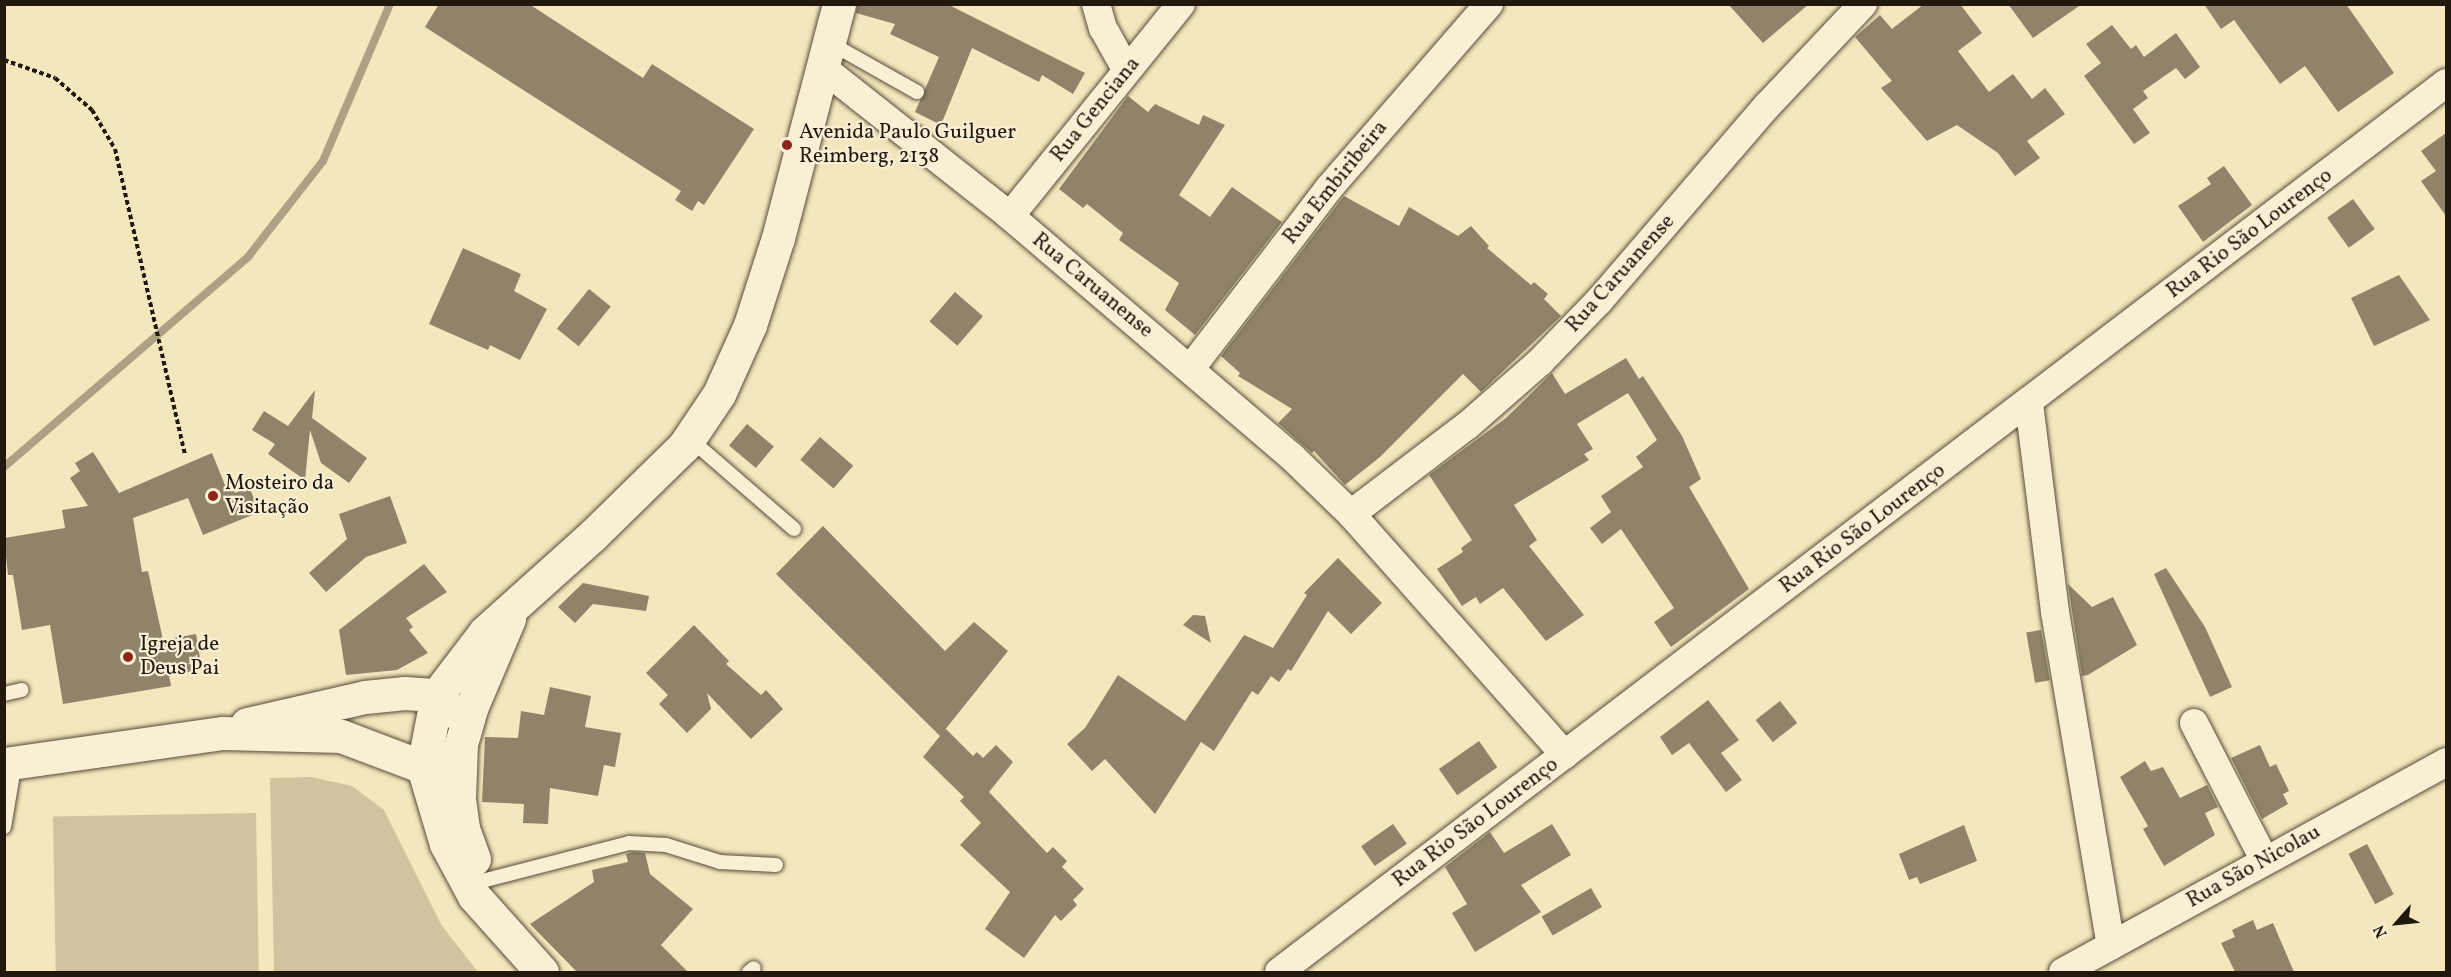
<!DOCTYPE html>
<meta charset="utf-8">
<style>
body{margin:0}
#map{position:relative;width:2451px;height:977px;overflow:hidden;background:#f4e7bd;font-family:Vollkorn,serif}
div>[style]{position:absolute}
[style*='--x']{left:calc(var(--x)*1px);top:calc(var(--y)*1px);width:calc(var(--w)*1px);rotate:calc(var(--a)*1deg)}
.green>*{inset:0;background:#d0c49f;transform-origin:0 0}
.stream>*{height:8px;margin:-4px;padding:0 4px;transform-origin:4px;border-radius:4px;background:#aca182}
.building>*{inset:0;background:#8f8469;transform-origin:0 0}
.path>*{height:4px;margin-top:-2px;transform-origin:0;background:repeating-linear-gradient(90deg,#21180e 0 4.5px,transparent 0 7.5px)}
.roads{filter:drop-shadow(0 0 2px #564c3a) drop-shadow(0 0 2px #564c3a)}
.lane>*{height:14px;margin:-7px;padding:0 7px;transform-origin:7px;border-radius:7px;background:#f8efd4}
.street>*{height:28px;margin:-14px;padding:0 14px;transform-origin:14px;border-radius:14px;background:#f8efd4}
.secondary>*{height:33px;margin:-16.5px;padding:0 16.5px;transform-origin:16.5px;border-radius:16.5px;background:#f8efd4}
.dots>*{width:16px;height:16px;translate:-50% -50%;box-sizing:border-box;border:3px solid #f8efd4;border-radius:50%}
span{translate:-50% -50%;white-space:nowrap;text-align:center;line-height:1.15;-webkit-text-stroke:4.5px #f8efd4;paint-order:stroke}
.street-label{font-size:21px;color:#21180e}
.poi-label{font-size:21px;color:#21180e}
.left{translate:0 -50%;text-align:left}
.frame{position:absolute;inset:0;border:6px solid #21180e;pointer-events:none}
.north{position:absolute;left:2367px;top:893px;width:60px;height:60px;-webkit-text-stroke:4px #f8efd4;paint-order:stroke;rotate:243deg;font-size:16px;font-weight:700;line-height:24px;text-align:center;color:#21180e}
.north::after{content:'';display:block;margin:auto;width:21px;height:27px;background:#21180e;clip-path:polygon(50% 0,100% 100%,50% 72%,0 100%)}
</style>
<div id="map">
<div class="green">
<i style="clip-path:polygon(311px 777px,352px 786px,384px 810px,442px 926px,478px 972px,274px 972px,270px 778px)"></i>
<i style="left:256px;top:813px;width:159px;height:203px;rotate:89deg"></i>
</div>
<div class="stream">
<i style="--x:4;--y:467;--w:322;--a:-40.7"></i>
<i style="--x:248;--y:257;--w:122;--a:-52"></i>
<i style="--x:323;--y:161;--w:171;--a:-66.9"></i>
</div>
<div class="building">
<i style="clip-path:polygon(439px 4px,529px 4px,643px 78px,652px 64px,754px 129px,704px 205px,698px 201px,692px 211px,675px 200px,681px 191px,425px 27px)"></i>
<i style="clip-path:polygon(857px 4px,947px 4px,1085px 73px,1073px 94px,1042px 75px,1039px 82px,972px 48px,941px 125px,915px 112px,939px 57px,890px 34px,895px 24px,856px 13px)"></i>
<i style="clip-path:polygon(1728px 4px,1809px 4px,1763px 43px)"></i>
<i style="clip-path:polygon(1924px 4px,1960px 4px,1982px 33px,1958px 51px,1989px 92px,2013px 74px,2032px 99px,2045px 88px,2065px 114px,2027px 141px,2040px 158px,2015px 176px,1998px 153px,1957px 125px,1927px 141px,1881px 88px,1892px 81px,1855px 37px,1880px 15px,1892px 29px)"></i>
<i style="clip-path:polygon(2008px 4px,2082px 4px,2033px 38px)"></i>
<i style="clip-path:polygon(2204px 4px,2346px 4px,2394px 73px,2338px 112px,2305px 66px,2280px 84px,2234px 20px,2221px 29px)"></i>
<i style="clip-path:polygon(2112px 25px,2131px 49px,2136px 45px,2144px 57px,2176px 33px,2200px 67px,2185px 79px,2176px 68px,2143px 91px,2148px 98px,2133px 109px,2150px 133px,2134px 144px,2084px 76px,2101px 63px,2086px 44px)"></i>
<i style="clip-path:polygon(1128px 96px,1148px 112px,1155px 104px,1199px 125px,1203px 115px,1225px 125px,1179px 195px,1210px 217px,1232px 187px,1282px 222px,1195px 335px,1165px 310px,1179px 283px,1119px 240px,1123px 233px,1087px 204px,1083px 208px,1059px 189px)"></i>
<i style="clip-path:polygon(2446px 133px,2446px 216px,2421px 181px,2436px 171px,2421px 151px)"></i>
<i style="clip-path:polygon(2224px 166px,2252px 205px,2203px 242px,2178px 206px,2211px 184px,2207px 178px)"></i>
<i style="clip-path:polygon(1344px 196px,1399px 226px,1409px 207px,1458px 236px,1471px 226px,1489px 246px,1487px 248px,1531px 285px,1534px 282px,1548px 294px,1544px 299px,1561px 316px,1481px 392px,1463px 374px,1380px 457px,1345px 485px,1314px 451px,1312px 453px,1278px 423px,1292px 409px,1238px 376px,1240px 373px,1221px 356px)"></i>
<i style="left:2353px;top:199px;width:37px;height:32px;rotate:54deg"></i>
<i style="clip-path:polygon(463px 248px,521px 274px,514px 291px,547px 309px,520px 360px,490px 345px,488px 350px,429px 324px)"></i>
<i style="clip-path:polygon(2399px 275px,2430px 320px,2374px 346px,2351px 298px)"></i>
<i style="left:589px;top:289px;width:28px;height:51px;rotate:39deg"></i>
<i style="left:955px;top:292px;width:37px;height:39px;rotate:41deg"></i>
<i style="clip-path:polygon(1626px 358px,1639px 379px,1643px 376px,1682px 436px,1701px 479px,1689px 487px,1749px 589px,1671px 647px,1654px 622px,1674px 608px,1621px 529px,1602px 544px,1590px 528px,1611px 512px,1601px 496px,1643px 467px,1636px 457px,1657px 440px,1628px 393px,1577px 424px,1593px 449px,1584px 454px,1589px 460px,1514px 505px,1537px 540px,1529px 546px,1584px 615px,1546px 641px,1503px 588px,1480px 604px,1476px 597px,1462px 606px,1437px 569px,1463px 552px,1461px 548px,1472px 540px,1429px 475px,1506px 418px,1552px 373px,1565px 394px)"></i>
<i style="clip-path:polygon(315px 390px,312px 418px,367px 458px,349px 483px,321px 463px,310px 430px,305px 480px,268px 454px,275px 444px,252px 430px,264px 411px,288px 426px)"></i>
<i style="left:747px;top:424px;width:35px;height:28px;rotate:40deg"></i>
<i style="left:820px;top:437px;width:44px;height:30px;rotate:41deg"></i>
<i style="clip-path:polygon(93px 452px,119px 493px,212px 453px,227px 490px,233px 487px,235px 493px,249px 487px,260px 512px,203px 535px,188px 498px,133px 518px,142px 572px,148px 571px,163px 640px,196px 634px,202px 670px,169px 675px,171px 686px,63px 704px,50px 625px,22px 630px,13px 575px,8px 575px,4px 538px,65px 528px,62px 510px,88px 506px,70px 478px,80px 471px,75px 463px)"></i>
<i style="clip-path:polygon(390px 496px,407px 543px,366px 557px,326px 592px,309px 573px,347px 539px,339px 514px)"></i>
<i style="clip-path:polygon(823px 526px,945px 651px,974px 622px,1008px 651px,944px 731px,946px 729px,973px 756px,977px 752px,983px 758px,996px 745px,1013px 762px,989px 792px,1047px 853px,1053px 847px,1067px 861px,1062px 867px,1084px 889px,1073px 900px,1077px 905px,1061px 921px,1055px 915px,1024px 958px,985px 929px,1010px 892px,960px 845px,981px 823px,960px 801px,964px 797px,923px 757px,940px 736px,776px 574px)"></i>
<i style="clip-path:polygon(1338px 558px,1382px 603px,1351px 634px,1328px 611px,1291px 671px,1288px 669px,1279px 682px,1271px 676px,1258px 695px,1252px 691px,1214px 751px,1201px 742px,1155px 814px,1105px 759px,1092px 771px,1067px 744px,1085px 728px,1118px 675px,1185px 721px,1244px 635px,1273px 648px,1307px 595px,1304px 593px)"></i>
<i style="clip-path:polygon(424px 564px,447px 592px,406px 618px,413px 627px,409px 630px,428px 653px,397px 670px,346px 675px,339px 630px)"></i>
<i style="clip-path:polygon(2166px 568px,2205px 627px,2232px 687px,2210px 697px,2154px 574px)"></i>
<i style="clip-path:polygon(583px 583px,649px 596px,646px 611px,593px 604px,575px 623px,558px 607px)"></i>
<i style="clip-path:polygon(2068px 584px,2092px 607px,2113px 597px,2137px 645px,2088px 675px,2082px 676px)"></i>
<i style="clip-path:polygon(1193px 615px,1205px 616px,1211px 643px,1183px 625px)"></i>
<i style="clip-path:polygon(694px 625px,729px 661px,726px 664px,761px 695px,766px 690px,783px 709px,751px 739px,707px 693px,711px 709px,687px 733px,659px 704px,668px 695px,646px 673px)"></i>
<i style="left:2041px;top:630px;width:51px;height:15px;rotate:80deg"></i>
<i style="clip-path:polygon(550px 687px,591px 696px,585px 727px,621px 733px,615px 767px,604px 765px,598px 796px,550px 788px,548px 824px,523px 823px,524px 804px,482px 802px,485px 737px,518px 738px,521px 711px,544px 715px)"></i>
<i style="clip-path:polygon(1708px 700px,1739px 740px,1721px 753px,1742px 780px,1726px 792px,1689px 743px,1672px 755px,1660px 737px)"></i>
<i style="left:1780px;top:701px;width:28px;height:31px;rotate:52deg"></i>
<i style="left:1479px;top:741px;width:32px;height:49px;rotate:55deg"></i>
<i style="clip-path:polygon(2260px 745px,2270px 767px,2276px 764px,2289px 791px,2283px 794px,2288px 804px,2262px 819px,2231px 758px)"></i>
<i style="clip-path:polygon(2145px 761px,2151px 771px,2163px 767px,2180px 798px,2207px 785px,2218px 807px,2205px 813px,2215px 835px,2164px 866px,2143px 829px,2148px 826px,2120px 777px)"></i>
<i style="left:1393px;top:824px;width:24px;height:39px;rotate:55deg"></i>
<i style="clip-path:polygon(1552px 824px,1571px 855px,1521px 885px,1541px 912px,1475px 952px,1452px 913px,1467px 904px,1445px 867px,1490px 832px,1504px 853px)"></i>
<i style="clip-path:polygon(1964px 825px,1977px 861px,1920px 884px,1917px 877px,1909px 880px,1899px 854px)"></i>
<i style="left:2367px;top:844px;width:57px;height:21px;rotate:62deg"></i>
<i style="clip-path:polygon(633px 852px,645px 853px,650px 874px,693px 909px,661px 945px,688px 972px,577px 972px,530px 924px,594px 882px,592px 870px,628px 862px,626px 854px)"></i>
<i style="left:1591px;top:888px;width:22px;height:57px;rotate:60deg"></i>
<i style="clip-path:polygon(2253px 920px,2257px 930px,2273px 923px,2294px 972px,2235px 972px,2221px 943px,2235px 937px,2232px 930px)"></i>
</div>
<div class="path">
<i style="--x:4;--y:60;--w:54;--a:19.4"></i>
<i style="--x:55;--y:78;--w:49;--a:40.9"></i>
<i style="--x:92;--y:110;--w:45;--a:59.5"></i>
<i style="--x:115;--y:149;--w:313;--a:77.1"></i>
</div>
<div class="roads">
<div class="lane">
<i style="--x:830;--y:43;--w:100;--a:29.4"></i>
<i style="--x:689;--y:438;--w:139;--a:40.9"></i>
<i style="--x:4;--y:694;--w:18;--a:-13"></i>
<i style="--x:4;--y:827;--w:66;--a:-80.4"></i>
<i style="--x:482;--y:881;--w:152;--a:-14.5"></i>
<i style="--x:629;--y:843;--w:37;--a:3"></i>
<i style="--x:666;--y:845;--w:57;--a:17.5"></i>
<i style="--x:720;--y:862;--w:56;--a:3.1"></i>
<i style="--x:749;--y:972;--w:6;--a:-39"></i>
</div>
<div class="street">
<i style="--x:1096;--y:4;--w:25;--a:74"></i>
<i style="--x:1103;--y:28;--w:49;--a:60.8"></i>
<i style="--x:824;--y:69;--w:237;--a:38.3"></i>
<i style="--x:1010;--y:216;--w:371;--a:40.5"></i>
<i style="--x:1292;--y:457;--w:82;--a:44"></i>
<i style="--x:1351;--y:514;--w:322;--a:48.4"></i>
<i style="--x:1010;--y:216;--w:272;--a:-51.1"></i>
<i style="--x:1191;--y:368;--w:227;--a:-52.5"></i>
<i style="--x:1329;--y:188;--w:244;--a:-49"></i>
<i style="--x:2029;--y:403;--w:211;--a:82.9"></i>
<i style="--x:2055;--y:612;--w:338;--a:80.5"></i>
<i style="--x:1351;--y:514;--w:147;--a:-37.3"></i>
<i style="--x:1468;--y:425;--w:96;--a:-41.2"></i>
<i style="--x:1540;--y:362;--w:85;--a:-46"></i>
<i style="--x:1599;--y:301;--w:257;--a:-49.3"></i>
<i style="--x:1767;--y:106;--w:140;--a:-46.7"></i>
<i style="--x:2194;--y:723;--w:155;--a:62.8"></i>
<i style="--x:1279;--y:972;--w:1467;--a:-37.3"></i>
<i style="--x:2063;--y:972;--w:437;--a:-28.7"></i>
</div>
<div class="secondary">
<i style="--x:247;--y:724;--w:121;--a:-12.9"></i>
<i style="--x:365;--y:697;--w:40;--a:-5.7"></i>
<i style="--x:405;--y:693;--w:32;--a:4"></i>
<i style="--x:437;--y:695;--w:21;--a:49"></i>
<i style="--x:4;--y:764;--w:221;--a:-8.1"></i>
<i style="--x:223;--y:733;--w:118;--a:1.5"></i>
<i style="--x:341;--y:736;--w:88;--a:20.7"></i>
<i style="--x:423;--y:767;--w:39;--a:-19"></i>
<i style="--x:474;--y:859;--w:33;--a:-110"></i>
<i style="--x:463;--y:828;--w:30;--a:-98"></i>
<i style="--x:459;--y:798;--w:54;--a:-87.9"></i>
<i style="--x:461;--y:744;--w:40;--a:-74"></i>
<i style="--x:472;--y:706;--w:95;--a:-67"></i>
<i style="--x:542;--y:972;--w:102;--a:-131.8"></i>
<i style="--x:474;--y:896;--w:59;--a:-118.3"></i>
<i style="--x:446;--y:844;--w:80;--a:-106.6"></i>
<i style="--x:423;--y:767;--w:73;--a:-79"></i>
<i style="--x:437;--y:695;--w:79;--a:-52.7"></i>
<i style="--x:485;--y:632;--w:144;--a:-41.9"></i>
<i style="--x:592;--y:536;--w:129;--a:-44.4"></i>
<i style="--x:684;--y:446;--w:63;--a:-56.1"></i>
<i style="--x:719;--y:394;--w:76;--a:-65.8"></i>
<i style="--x:750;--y:325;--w:91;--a:-72.2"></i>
<i style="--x:778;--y:238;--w:242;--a:-75.4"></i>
</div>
</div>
<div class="dots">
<i style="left:787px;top:145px;background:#8f2418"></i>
<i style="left:213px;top:496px;background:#8f2418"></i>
<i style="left:128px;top:657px;background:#8f2418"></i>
</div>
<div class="street-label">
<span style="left:1096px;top:110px;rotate:-51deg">Rua Genciana</span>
<span style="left:1336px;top:183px;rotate:-51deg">Rua Embiribeira</span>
<span style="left:2250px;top:234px;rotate:-37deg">Rua Rio São Lourenço</span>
<span style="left:1621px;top:274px;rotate:-48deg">Rua Caruanense</span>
<span style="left:1092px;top:286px;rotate:40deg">Rua Caruanense</span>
<span style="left:1863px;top:529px;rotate:-37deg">Rua Rio São Lourenço</span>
<span style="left:1476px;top:823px;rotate:-37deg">Rua Rio São Lourenço</span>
<span style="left:2254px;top:867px;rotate:-29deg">Rua São Nicolau</span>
</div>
<div class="poi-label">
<span class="left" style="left:799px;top:145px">Avenida Paulo Guilguer<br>Reimberg, 2138</span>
<span class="left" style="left:225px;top:496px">Mosteiro da<br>Visitação</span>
<span class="left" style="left:140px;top:657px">Igreja de<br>Deus Pai</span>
</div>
<div class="frame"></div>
<div class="north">N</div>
</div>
